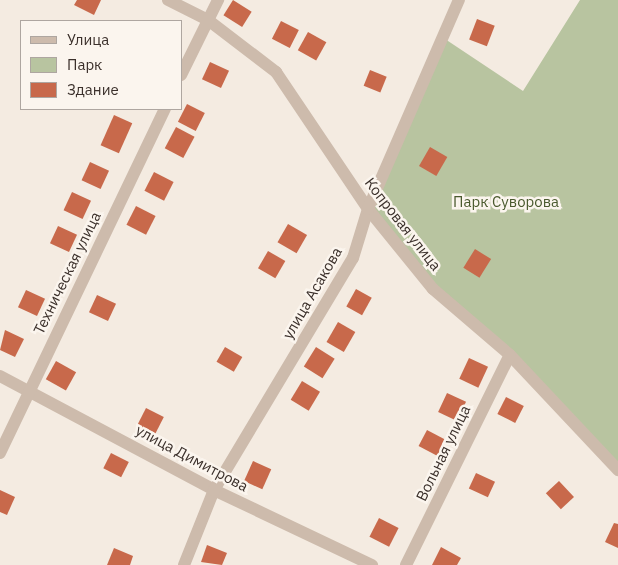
<!DOCTYPE html>
<meta charset="utf-8">
<style>
body{margin:0}
#map{position:relative;width:618px;height:565px;overflow:hidden;background:#f4ebe1;font-family:"IBM Plex Sans",sans-serif}
div>[style]{position:absolute}
[style*='--x']{left:calc(var(--x)*1px);top:calc(var(--y)*1px);width:calc(var(--w)*1px);rotate:calc(var(--a)*1deg)}
.green>*{inset:0;background:#b8c4a0}
.building>*{inset:0;background:#c8694b;transform-origin:0 0}
.minor>*{height:12px;margin:-6px;padding:0 6px;transform-origin:6px;border-radius:6px;background:#cdbbac}
span{translate:-50% -50%;white-space:nowrap;text-align:center;line-height:1.15;-webkit-text-stroke:5px #fbf5ee;paint-order:stroke}
.park-label{font-size:15px;color:#4a5a2e}
.street-label{font-size:15px;color:#3b302b}
.legend{position:absolute;left:20px;top:20px;width:162px;height:90px;box-sizing:border-box;background:#fbf5ee;border:1px solid #aea6a0;margin:0;padding:6px 9px;list-style:none;font-size:15px;color:#3b302b}
.legend li{display:flex;align-items:center;gap:10px;height:25px}
.legend b{width:25px;border:1px solid #aea6a0}
</style>
<div id="map">
<div class="green">
<i style="clip-path:polygon(580px 0,618px 0,618px 470px,510px 355px,433px 289px,368px 209px,442px 37px,523px 91px)"></i>
</div>
<div class="building">
<i style="clip-path:polygon(77px 0,101px 0,94px 15px,74px 5px)"></i>
<i style="left:233px;top:0;width:22px;height:18px;rotate:32deg"></i>
<i style="left:477px;top:19px;width:19px;height:22px;rotate:21deg"></i>
<i style="left:281px;top:21px;width:20px;height:20px;rotate:27deg"></i>
<i style="left:308px;top:32px;width:21px;height:21px;rotate:29deg"></i>
<i style="left:210px;top:62px;width:21px;height:19px;rotate:25deg"></i>
<i style="left:370px;top:70px;width:18px;height:17px;rotate:22deg"></i>
<i style="left:187px;top:104px;width:20px;height:20px;rotate:27deg"></i>
<i style="left:114px;top:115px;width:20px;height:33px;rotate:24deg"></i>
<i style="left:176px;top:127px;width:21px;height:24px;rotate:28deg"></i>
<i style="left:430px;top:147px;width:20px;height:22px;rotate:30deg"></i>
<i style="left:90px;top:162px;width:21px;height:20px;rotate:25deg"></i>
<i style="left:154px;top:172px;width:22px;height:21px;rotate:27deg"></i>
<i style="left:72px;top:192px;width:21px;height:20px;rotate:25deg"></i>
<i style="left:136px;top:206px;width:22px;height:21px;rotate:27deg"></i>
<i style="left:288px;top:224px;width:22px;height:21px;rotate:30deg"></i>
<i style="left:58px;top:226px;width:21px;height:19px;rotate:25deg"></i>
<i style="left:475px;top:249px;width:19px;height:22px;rotate:32deg"></i>
<i style="left:268px;top:251px;width:20px;height:20px;rotate:30deg"></i>
<i style="left:356px;top:289px;width:18px;height:20px;rotate:29deg"></i>
<i style="left:26px;top:290px;width:21px;height:19px;rotate:25deg"></i>
<i style="left:97px;top:295px;width:21px;height:19px;rotate:25deg"></i>
<i style="left:338px;top:322px;width:20px;height:23px;rotate:30deg"></i>
<i style="clip-path:polygon(5px 330px,24px 339px,15px 357px,0 350px)"></i>
<i style="left:225px;top:347px;width:20px;height:17px;rotate:30deg"></i>
<i style="left:316px;top:347px;width:22px;height:23px;rotate:32deg"></i>
<i style="left:469px;top:358px;width:21px;height:23px;rotate:25deg"></i>
<i style="left:56px;top:361px;width:23px;height:21px;rotate:29deg"></i>
<i style="left:302px;top:381px;width:21px;height:22px;rotate:31deg"></i>
<i style="left:447px;top:393px;width:21px;height:21px;rotate:25deg"></i>
<i style="left:506px;top:397px;width:20px;height:19px;rotate:27deg"></i>
<i style="left:146px;top:408px;width:20px;height:21px;rotate:27deg"></i>
<i style="left:427px;top:430px;width:21px;height:18px;rotate:28deg"></i>
<i style="left:111px;top:453px;width:20px;height:17px;rotate:27deg"></i>
<i style="left:253px;top:461px;width:20px;height:22px;rotate:24deg"></i>
<i style="left:476px;top:473px;width:21px;height:17px;rotate:25deg"></i>
<i style="left:559px;top:481px;width:22px;height:18px;rotate:47deg"></i>
<i style="clip-path:polygon(0 490px,15px 497px,7px 515px,0 512px)"></i>
<i style="left:379px;top:518px;width:22px;height:21px;rotate:27deg"></i>
<i style="clip-path:polygon(614px 523px,618px 524px,618px 548px,605px 542px)"></i>
<i style="clip-path:polygon(207px 545px,227px 553px,222px 565px,201px 562px)"></i>
<i style="clip-path:polygon(441px 547px,461px 558px,457px 565px,432px 565px)"></i>
<i style="clip-path:polygon(114px 548px,133px 556px,130px 565px,107px 565px)"></i>
</div>
<div class="minor">
<i style="--x:168;--y:0;--w:45;--a:26.6"></i>
<i style="--x:208;--y:20;--w:86;--a:37.4"></i>
<i style="--x:276;--y:72;--w:165;--a:56.1"></i>
<i style="--x:368;--y:209;--w:103;--a:50.9"></i>
<i style="--x:433;--y:289;--w:101;--a:40.6"></i>
<i style="--x:510;--y:355;--w:158;--a:46.8"></i>
<i style="--x:181;--y:75;--w:84;--a:-63.7"></i>
<i style="--x:0;--y:376;--w:242;--a:28"></i>
<i style="--x:214;--y:490;--w:175;--a:25.4"></i>
<i style="--x:0;--y:453;--w:382;--a:-64.4"></i>
<i style="--x:184;--y:565;--w:81;--a:-68.2"></i>
<i style="--x:214;--y:490;--w:270;--a:-59.1"></i>
<i style="--x:353;--y:258;--w:51;--a:-73"></i>
<i style="--x:368;--y:209;--w:228;--a:-66.5"></i>
<i style="--x:406;--y:565;--w:234;--a:-63.7"></i>
</div>
<div class="park-label">
<span style="left:506px;top:202px">Парк Суворова</span>
</div>
<div class="street-label">
<span style="left:403px;top:224px;rotate:52deg">Копровая улица</span>
<span style="left:67px;top:273px;rotate:-64deg">Техническая улица</span>
<span style="left:312px;top:293px;rotate:-60deg">улица Асакова</span>
<span style="left:443px;top:453px;rotate:-64deg">Вольная улица</span>
<span style="left:192px;top:458px;rotate:28deg">улица Димитрова</span>
</div>
<ul class="legend">
<li><b style="height:6px;background:#cdbbac"></b>Улица</li>
<li><b style="height:14px;background:#b8c4a0"></b>Парк</li>
<li><b style="height:14px;background:#c8694b"></b>Здание</li>
</ul>
</div>
